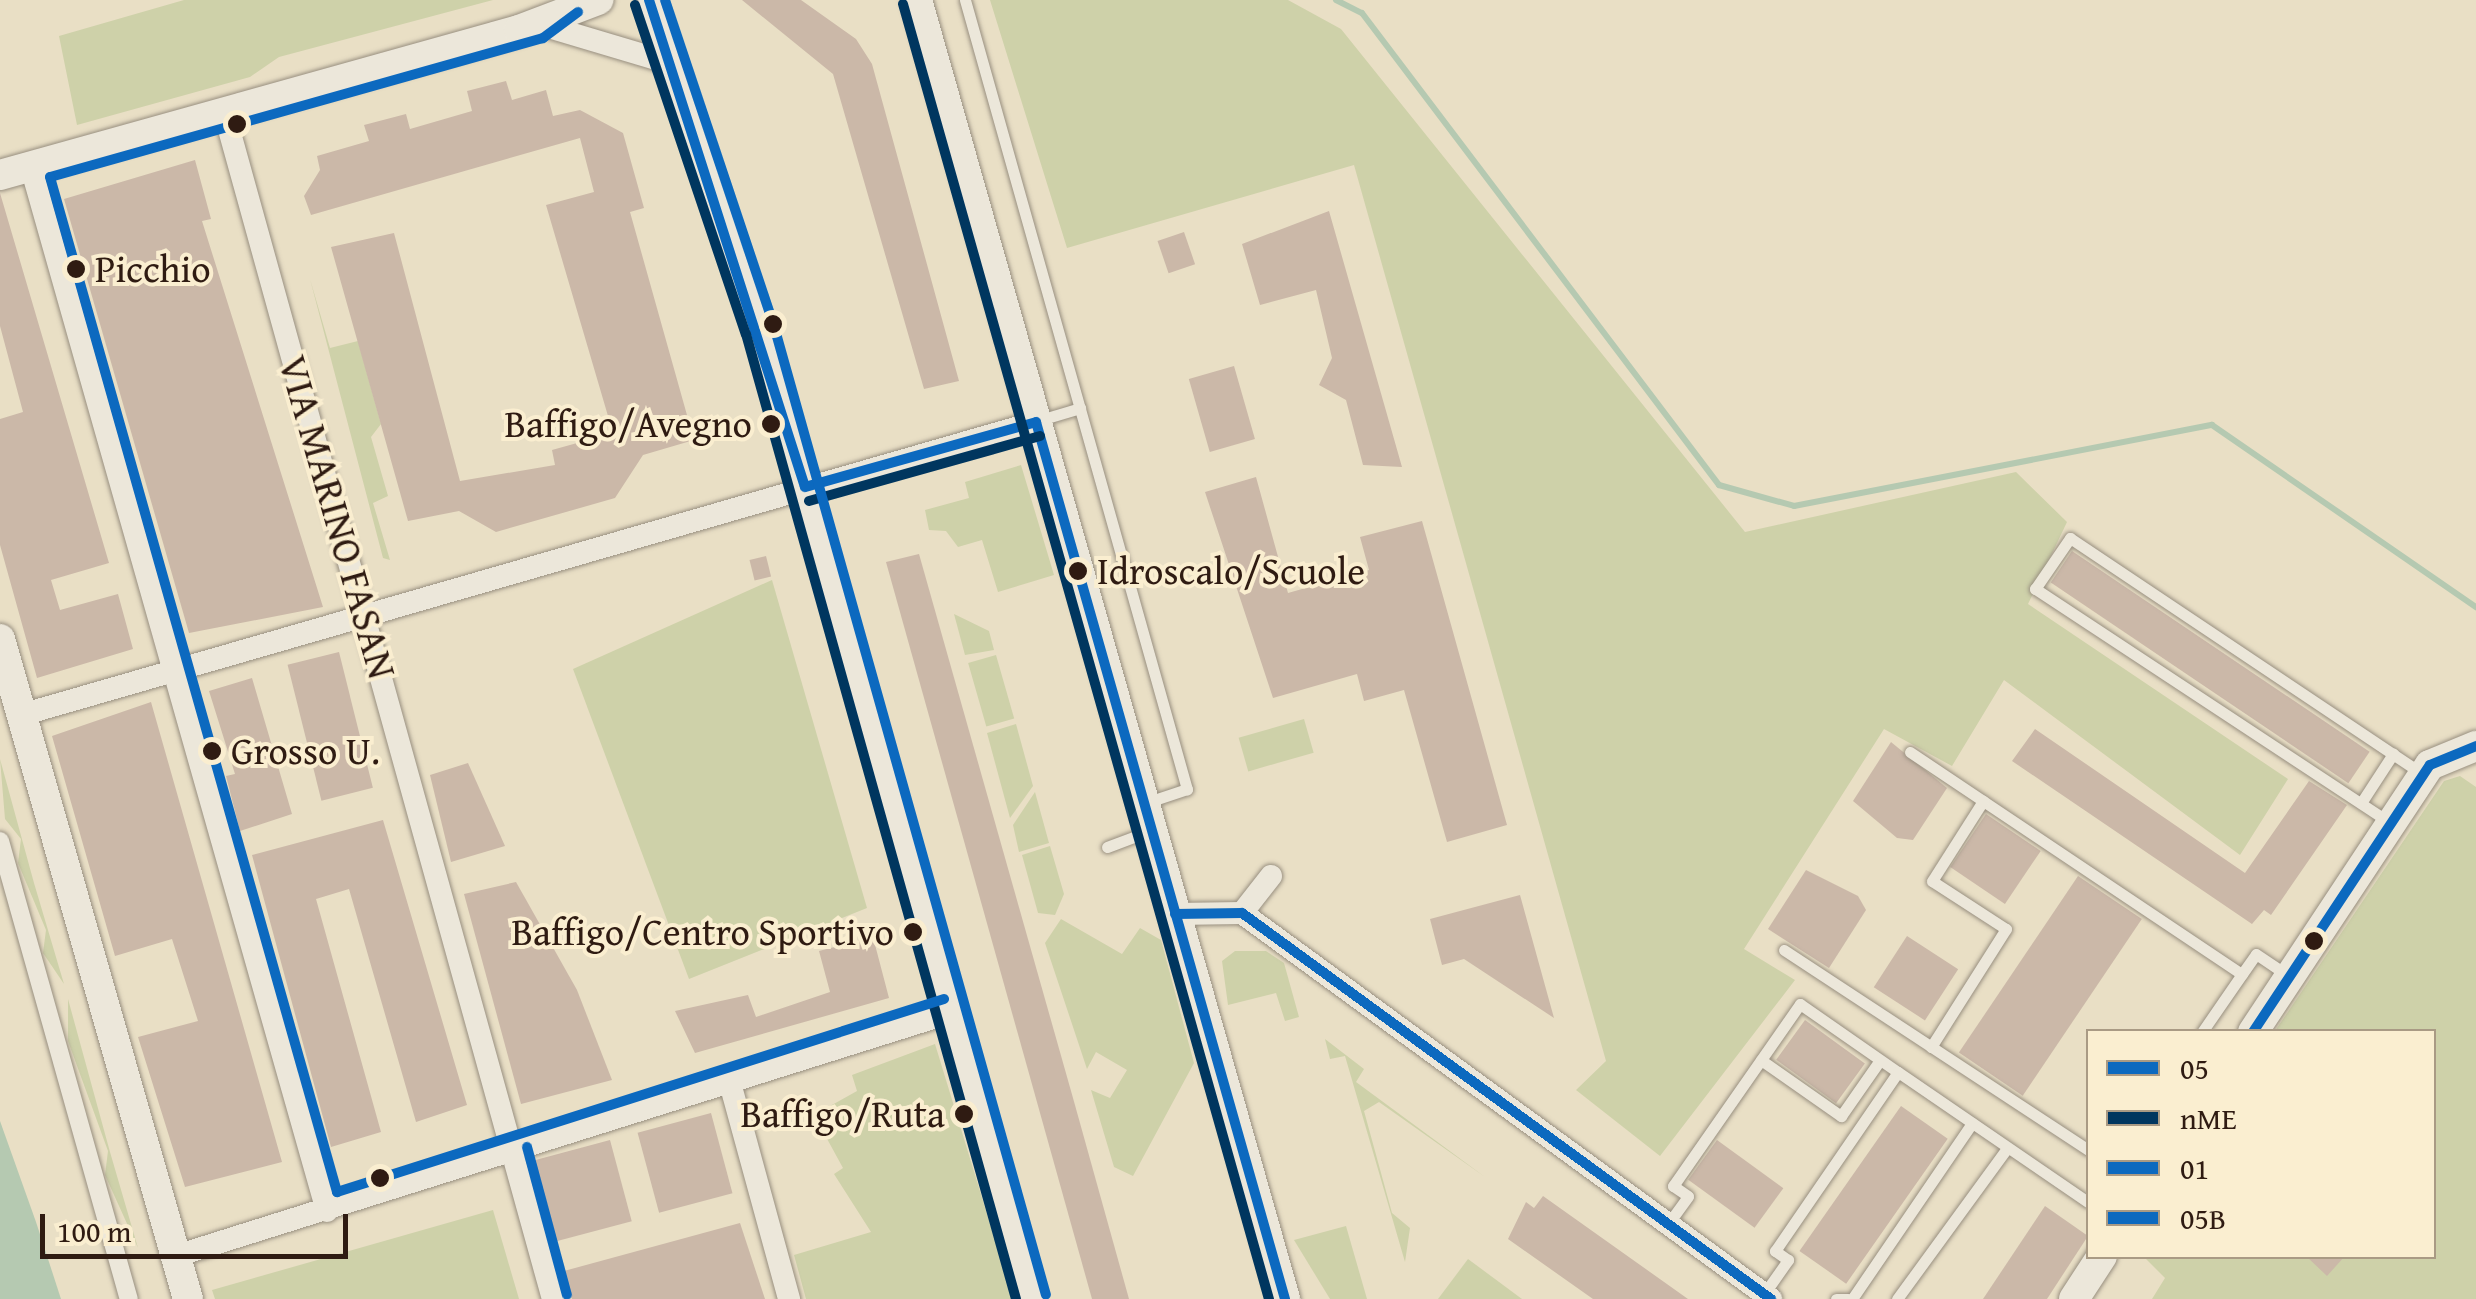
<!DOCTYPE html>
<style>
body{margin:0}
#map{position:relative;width:2476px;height:1299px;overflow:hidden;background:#e9dfc5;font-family:"Gentium Book Plus",serif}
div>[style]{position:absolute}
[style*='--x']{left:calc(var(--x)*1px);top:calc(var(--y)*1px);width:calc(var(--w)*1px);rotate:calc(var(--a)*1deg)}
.green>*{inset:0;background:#ced1a9;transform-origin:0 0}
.water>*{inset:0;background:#b5c9b1}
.stream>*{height:6px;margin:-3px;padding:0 3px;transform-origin:3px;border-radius:3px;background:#b5c9b1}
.building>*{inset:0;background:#cbb8a8;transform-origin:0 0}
.roads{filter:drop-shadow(0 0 2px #988f80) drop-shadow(0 0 2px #988f80)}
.service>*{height:11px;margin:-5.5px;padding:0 5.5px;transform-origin:5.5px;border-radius:5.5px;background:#ece7da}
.pedestrian>*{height:18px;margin:-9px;padding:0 9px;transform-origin:9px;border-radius:9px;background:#ece7da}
.minor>*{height:22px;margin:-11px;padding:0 11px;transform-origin:11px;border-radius:11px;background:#ece7da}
.tertiary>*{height:30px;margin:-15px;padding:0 15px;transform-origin:15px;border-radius:15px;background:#ece7da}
.bus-1>*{height:10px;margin:-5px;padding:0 5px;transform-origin:5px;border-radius:5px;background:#0c69bf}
.bus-2>*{height:10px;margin:-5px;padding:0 5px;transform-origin:5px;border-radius:5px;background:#00365f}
.bus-3>*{height:10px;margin:-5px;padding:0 5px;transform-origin:5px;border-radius:5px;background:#0c69bf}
.bus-4>*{height:10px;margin:-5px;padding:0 5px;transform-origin:5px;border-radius:5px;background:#0c69bf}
.dots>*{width:28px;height:28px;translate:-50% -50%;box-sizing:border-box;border:5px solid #faeed0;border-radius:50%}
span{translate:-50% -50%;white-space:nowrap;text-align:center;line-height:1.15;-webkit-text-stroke:8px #faeed0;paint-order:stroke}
.bus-label{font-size:38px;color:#2f1b12}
.left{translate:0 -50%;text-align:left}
.right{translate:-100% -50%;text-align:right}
.street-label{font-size:40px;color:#2f1b12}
.legend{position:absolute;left:2086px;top:1029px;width:350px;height:230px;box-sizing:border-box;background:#faeed0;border:2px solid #a99a84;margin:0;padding:12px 18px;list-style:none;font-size:30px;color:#2f1b12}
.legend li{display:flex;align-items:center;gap:20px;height:50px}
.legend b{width:50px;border:2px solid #a99a84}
.scale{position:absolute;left:40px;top:1214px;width:308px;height:45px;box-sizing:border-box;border:5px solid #2f1b12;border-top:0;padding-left:12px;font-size:30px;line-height:35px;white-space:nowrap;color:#2f1b12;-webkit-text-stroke:8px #faeed0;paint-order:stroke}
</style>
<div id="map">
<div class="green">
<i style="clip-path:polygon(184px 0,493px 0,279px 57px,250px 77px,77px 125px,59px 36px)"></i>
<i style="clip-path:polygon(990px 0,1288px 0,1341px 29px,1745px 532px,2016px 472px,2067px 522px,2028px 604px,2288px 779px,2240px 855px,2004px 680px,1952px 766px,1884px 729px,1744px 949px,1795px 980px,1660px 1156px,1576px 1090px,1606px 1061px,1354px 165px,1067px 248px)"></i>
<i style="clip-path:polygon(310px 279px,330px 348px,358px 341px,381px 424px,371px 437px,388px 496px,373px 503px,390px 560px,383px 558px)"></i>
<i style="clip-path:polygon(1021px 465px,1054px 575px,998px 592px,982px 540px,958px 547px,946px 531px,929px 530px,925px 510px,969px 498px,965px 482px)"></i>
<i style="clip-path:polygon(772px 580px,867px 908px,689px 979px,573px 669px)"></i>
<i style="clip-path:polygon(954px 614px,989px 631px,994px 650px,965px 655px)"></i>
<i style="left:996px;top:655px;width:66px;height:29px;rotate:74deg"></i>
<i style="left:1304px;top:719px;width:35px;height:68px;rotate:74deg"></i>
<i style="clip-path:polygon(1016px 724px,1033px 786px,1010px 818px,987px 733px)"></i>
<i style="clip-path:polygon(0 759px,34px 883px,64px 984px,43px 953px,46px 930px,18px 863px,21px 839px,5px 819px)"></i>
<i style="clip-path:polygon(2460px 776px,2476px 787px,2476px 1299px,2152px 1299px,2165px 1278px,2143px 1256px,2434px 1256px,2434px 1032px,2275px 1031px,2444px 781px)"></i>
<i style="clip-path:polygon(1035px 792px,1049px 843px,1019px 852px,1013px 825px)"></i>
<i style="clip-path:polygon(1050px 846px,1064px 894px,1055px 915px,1038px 913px,1022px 855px)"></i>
<i style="clip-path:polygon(1061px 919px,1122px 954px,1140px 928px,1161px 940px,1194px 1063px,1133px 1176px,1114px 1167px,1091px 1090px,1110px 1098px,1127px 1070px,1096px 1052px,1087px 1069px,1045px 943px)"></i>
<i style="clip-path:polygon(1266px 951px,1284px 963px,1299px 1017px,1285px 1021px,1276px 993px,1228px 1005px,1222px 961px,1235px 951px)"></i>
<i style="clip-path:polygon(68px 999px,110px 1152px,138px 1248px,105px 1175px,108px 1151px,68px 1041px)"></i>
<i style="clip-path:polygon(1325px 1039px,1364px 1069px,1356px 1082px,1485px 1177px,1379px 1102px,1364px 1111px,1392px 1213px,1410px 1228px,1405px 1262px,1345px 1056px,1330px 1059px)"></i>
<i style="clip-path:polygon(935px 1044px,1013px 1299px,806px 1299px,794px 1255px,871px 1232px,834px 1174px,843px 1168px,814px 1115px,857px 1091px,852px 1075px)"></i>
<i style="clip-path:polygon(493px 1210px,519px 1299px,215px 1299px,212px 1290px)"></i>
<i style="clip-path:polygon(1346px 1226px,1367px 1299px,1330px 1299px,1294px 1240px)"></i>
<i style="clip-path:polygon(1468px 1259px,1522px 1299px,1438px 1299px)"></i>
</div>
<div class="water">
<i style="clip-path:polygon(0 1121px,36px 1222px,61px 1299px,0 1299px)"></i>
</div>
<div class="stream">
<i style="--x:1336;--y:0;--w:29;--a:27"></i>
<i style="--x:1362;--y:13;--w:592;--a:52.9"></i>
<i style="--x:1719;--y:485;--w:78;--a:15.6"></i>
<i style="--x:1794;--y:506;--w:426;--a:-11"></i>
<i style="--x:2212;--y:425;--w:321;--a:34.6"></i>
</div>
<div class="building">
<i style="clip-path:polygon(742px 0,801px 0,856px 39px,872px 64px,959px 381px,924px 389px,833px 74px)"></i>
<i style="clip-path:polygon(506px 81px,512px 100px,546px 90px,553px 116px,580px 110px,623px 133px,644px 208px,630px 212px,694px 440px,643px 455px,615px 498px,496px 532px,459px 511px,408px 521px,331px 247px,394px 233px,460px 481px,555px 465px,552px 450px,613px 433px,546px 205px,594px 192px,580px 138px,311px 215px,304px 196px,320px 170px,317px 156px,369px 141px,364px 125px,406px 114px,410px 129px,472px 111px,467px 91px)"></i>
<i style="clip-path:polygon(195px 160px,211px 219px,202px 221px,323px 607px,189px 633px,64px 199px)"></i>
<i style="clip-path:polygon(0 193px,109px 563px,51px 580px,60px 610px,118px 594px,133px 649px,37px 678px,0 545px,0 419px,23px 412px,0 326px)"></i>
<i style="clip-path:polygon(1329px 211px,1402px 467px,1363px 465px,1346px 400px,1319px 385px,1332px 358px,1316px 290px,1260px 305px,1242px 244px)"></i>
<i style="left:1184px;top:232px;width:34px;height:28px;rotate:71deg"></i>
<i style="left:1234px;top:366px;width:76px;height:47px;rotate:74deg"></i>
<i style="clip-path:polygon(1256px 477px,1288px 593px,1369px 570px,1360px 537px,1422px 521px,1507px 825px,1447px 842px,1404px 690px,1364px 701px,1357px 674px,1273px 698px,1205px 492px)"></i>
<i style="left:2072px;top:551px;width:359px;height:38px;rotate:34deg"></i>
<i style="clip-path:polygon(919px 554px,1073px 1098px,1129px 1299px,1092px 1299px,886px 562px)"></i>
<i style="left:766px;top:556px;width:21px;height:17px;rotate:76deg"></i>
<i style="left:339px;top:652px;width:140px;height:53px;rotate:76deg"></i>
<i style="clip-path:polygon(252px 678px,292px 814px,240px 831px,226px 776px,235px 774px,209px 691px)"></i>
<i style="clip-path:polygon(151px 702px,282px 1162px,185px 1187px,138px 1037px,198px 1021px,172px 939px,115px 956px,52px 736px)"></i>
<i style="clip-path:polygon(2035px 729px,2245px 873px,2309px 781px,2347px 805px,2271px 915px,2264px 910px,2252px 924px,2012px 761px)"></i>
<i style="clip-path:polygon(1891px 742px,1947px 788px,1913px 840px,1897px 838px,1853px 801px)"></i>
<i style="clip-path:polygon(468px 763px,505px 846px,451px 862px,430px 775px)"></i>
<i style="left:1986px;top:814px;width:66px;height:64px;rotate:34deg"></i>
<i style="clip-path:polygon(383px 820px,467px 1105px,416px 1122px,349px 889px,316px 899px,381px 1132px,331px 1147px,252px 855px)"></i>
<i style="clip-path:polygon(1806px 870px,1858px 896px,1866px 910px,1829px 968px,1768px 929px)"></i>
<i style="left:2078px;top:876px;width:77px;height:213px;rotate:34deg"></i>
<i style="clip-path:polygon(516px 882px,577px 990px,612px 1080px,521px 1104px,464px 894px)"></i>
<i style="clip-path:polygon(1520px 895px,1554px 1018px,1464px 959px,1442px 965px,1430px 919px)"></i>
<i style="left:1907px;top:936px;width:61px;height:61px;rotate:33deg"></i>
<i style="clip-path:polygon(873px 937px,889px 998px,695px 1053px,675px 1011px,748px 995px,756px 1017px,830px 992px,819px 951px)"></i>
<i style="left:1805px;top:1020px;width:74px;height:49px;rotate:36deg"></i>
<i style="left:1901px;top:1106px;width:57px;height:177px;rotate:35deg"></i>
<i style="left:711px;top:1113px;width:83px;height:76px;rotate:75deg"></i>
<i style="left:610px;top:1140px;width:84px;height:79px;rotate:75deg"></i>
<i style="left:1717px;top:1140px;width:82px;height:49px;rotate:36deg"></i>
<i style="clip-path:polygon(1543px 1196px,1688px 1299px,1593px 1299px,1508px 1239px,1526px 1202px,1534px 1208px)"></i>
<i style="clip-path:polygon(2045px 1206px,2088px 1236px,2047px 1299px,1983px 1299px)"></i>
<i style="clip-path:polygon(740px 1223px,765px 1299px,572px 1299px,564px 1271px)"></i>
<i style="clip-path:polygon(2306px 1256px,2345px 1256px,2327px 1276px)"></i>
</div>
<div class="roads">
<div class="service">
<i style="--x:965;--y:0;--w:820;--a:74.29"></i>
<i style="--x:1187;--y:789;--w:41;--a:161.6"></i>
<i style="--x:1040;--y:420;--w:42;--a:-16.7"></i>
<i style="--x:1910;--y:752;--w:399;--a:33.8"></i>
<i style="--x:2242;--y:974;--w:24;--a:-55"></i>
<i style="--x:2256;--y:954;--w:40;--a:34"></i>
<i style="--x:2361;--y:803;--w:59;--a:-56.9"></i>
<i style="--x:2389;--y:822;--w:424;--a:-146.6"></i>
<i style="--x:2035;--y:589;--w:62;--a:-55.5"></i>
<i style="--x:2070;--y:538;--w:425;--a:33.8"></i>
<i style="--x:1107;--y:847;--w:48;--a:-20.7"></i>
<i style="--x:1784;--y:950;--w:364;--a:33.3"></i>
<i style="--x:2202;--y:1032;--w:70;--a:-55.4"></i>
<i style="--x:1931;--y:1047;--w:140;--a:-57.6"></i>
<i style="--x:2006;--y:929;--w:88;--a:-147"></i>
<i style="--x:1932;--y:881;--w:95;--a:-57.5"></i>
<i style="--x:1761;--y:1060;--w:98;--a:35"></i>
<i style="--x:1841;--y:1116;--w:68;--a:-55.1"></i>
<i style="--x:1668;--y:1224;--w:34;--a:-54"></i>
<i style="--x:1688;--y:1196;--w:18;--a:-146"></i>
<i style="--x:1673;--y:1186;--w:222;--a:-55.1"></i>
<i style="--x:1800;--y:1004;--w:119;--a:34.8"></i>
<i style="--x:1764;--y:1294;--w:42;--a:-54.8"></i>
<i style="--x:1788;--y:1260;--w:16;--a:-145"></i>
<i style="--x:1775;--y:1251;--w:217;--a:-55.5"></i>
<i style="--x:1898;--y:1072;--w:230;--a:34.4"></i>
<i style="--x:1836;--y:1299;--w:12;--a:0"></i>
<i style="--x:1852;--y:1299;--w:213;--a:-55.7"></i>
<i style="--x:1897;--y:1299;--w:187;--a:-53.9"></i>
</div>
<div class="pedestrian">
<i style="--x:0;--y:841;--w:476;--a:74.3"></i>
</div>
<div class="minor">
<i style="--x:649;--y:0;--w:348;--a:71.4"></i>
<i style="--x:760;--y:330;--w:1006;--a:74.32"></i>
<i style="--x:539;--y:24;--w:140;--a:16.6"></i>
<i style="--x:225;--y:115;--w:1229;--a:74.52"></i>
<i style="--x:31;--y:167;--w:1085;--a:74.17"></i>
<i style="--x:21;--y:715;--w:1056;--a:-16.1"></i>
<i style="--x:1242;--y:913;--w:47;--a:-51.9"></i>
<i style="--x:1175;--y:914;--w:67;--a:-0.9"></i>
<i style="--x:1242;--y:913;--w:655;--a:36.12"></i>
<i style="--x:730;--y:1083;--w:224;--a:74.7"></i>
<i style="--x:176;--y:1256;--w:810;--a:-17.45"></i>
</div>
<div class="tertiary">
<i style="--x:917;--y:0;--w:1350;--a:74.18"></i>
<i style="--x:0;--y:175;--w:539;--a:-15.61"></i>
<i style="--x:519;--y:30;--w:85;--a:-20.8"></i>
<i style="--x:0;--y:639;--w:686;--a:74.1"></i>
<i style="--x:2253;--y:1032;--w:320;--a:-56.5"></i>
<i style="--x:2430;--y:765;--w:50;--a:-22.4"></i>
<i style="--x:2074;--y:1299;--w:51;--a:-56.9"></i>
</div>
</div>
<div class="bus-1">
<i style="--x:649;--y:0;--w:511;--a:72.24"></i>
<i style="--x:1036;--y:422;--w:912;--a:74.15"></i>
<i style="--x:805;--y:487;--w:240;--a:-15.7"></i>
<i style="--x:1175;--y:914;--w:67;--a:-0.9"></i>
<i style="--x:1242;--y:913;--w:655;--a:36.12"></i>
</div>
<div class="bus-2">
<i style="--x:903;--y:4;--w:1346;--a:74.22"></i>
<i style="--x:635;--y:5;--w:347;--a:71.4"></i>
<i style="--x:746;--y:334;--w:1002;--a:74.37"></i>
<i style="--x:809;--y:501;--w:240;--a:-15.7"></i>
</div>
<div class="bus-3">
<i style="--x:665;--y:0;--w:344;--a:71.5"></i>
<i style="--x:774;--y:326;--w:1006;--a:74.32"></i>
<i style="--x:578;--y:12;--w:44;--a:143.4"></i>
<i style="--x:543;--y:38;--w:512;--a:164.25"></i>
<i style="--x:50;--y:177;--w:1055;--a:74.21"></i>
<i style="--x:337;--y:1192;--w:637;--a:-17.64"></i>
<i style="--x:527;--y:1147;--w:153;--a:74.9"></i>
</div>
<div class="bus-4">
<i style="--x:2253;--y:1032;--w:320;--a:-56.5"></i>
<i style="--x:2430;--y:765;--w:50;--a:-22.4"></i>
</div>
<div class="dots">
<i style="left:237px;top:124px;background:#2f1b12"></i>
<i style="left:76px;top:269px;background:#2f1b12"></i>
<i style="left:773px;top:324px;background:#2f1b12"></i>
<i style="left:771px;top:424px;background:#2f1b12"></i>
<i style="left:1078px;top:571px;background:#2f1b12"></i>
<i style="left:212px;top:751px;background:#2f1b12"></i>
<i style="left:913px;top:932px;background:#2f1b12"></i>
<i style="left:2314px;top:941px;background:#2f1b12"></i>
<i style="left:964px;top:1114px;background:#2f1b12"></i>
<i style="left:380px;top:1178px;background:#2f1b12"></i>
</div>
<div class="bus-label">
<span class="left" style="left:95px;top:269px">Picchio</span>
<span class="right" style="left:752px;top:424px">Baffigo/Avegno</span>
<span class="left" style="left:1097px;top:571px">Idroscalo/Scuole</span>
<span class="left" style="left:231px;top:751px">Grosso U.</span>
<span class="right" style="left:894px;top:932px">Baffigo/Centro Sportivo</span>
<span class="right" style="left:945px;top:1114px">Baffigo/Ruta</span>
</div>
<div class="street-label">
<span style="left:338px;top:517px;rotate:74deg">VIA MARINO FASAN</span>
</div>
<ul class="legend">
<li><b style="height:12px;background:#0c69bf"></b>05</li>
<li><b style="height:12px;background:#00365f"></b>nME</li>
<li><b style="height:12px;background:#0c69bf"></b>01</li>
<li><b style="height:12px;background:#0c69bf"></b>05B</li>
</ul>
<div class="scale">100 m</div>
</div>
